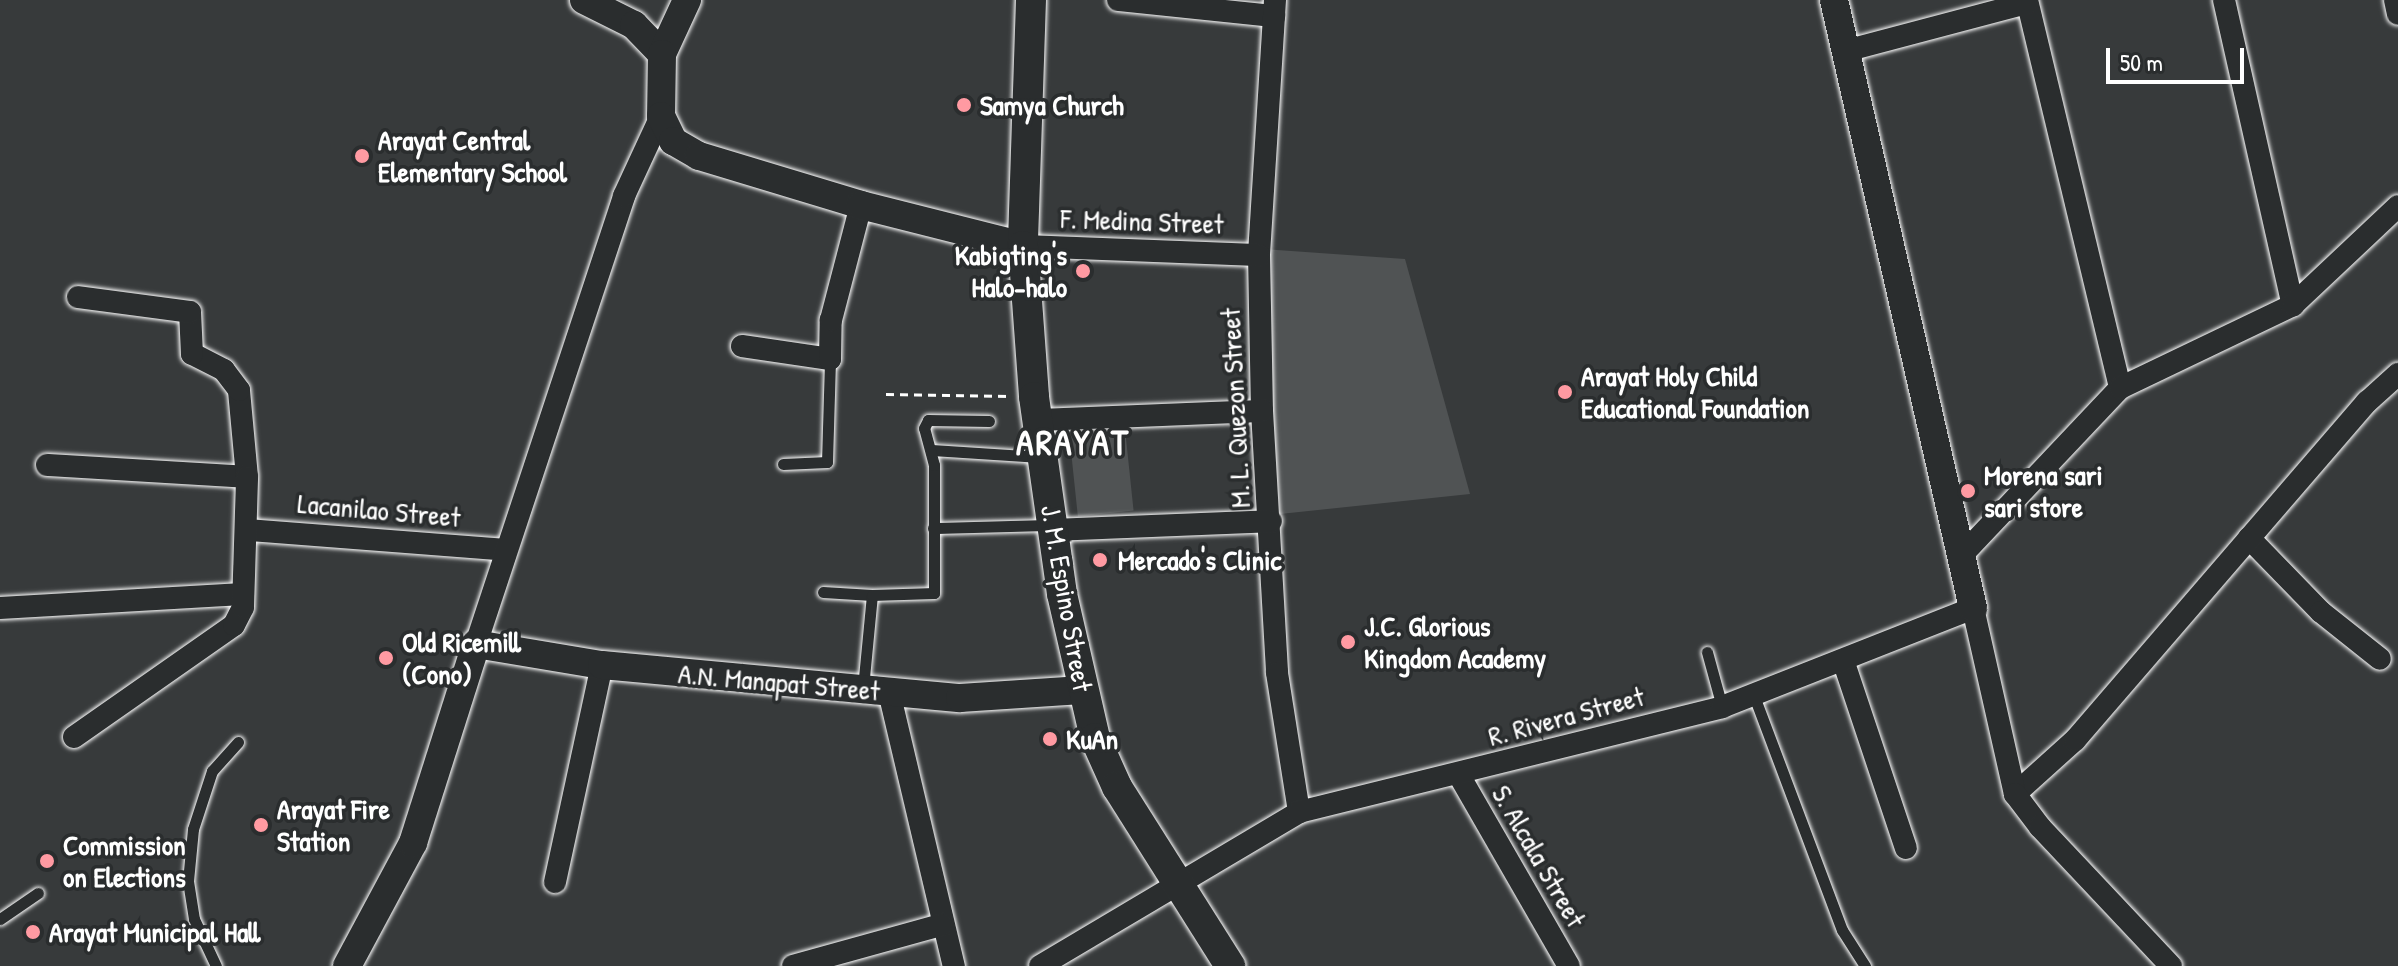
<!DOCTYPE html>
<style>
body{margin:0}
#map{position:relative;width:2398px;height:966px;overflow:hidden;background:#373a3b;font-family:"Patrick Hand",sans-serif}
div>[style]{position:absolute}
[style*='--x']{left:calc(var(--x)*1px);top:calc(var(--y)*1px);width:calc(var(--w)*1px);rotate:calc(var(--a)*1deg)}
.green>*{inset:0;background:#505354;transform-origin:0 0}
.path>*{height:3px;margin-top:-1.5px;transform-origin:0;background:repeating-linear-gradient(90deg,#fff 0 8px,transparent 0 14px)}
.roads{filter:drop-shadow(0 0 2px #fff) drop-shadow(0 0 2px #fff)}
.service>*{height:11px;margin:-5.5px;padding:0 5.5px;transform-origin:5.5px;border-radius:5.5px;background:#2a2d2e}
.minor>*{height:22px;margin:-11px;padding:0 11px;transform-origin:11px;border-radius:11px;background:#2a2d2e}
.tertiary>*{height:28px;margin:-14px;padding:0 14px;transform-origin:14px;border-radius:14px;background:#2a2d2e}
.secondary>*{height:30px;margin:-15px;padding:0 15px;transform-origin:15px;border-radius:15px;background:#2a2d2e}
.dots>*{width:22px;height:22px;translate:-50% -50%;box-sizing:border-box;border:4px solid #2a2d2e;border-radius:50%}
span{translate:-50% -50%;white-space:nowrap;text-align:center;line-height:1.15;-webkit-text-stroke:7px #2a2d2e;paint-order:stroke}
.poi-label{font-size:28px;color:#fff;font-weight:700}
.left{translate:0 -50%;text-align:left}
.right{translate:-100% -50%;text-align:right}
.street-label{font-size:28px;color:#fff}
.district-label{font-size:36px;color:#fff;font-weight:700;letter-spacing:2px}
.scale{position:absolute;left:2106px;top:48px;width:138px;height:36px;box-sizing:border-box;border:4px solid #fff;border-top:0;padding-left:10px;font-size:24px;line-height:28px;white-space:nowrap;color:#fff;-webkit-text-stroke:6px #2a2d2e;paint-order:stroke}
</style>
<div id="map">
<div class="green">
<i style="clip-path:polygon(1262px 249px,1405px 259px,1470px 494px,1280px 514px)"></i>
<i style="left:1125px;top:429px;width:82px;height:56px;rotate:84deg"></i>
</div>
<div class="path">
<i style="--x:886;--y:394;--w:124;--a:0.9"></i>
</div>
<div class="roads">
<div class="service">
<i style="--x:932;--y:450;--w:108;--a:3.7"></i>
<i style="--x:783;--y:464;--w:44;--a:-2.6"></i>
<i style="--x:827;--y:462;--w:103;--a:-88.3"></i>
<i style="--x:933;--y:528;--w:118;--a:-1.5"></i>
<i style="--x:823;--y:592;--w:49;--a:3.5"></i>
<i style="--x:1707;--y:652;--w:57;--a:74.7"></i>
<i style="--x:863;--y:688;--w:93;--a:-84.5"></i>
<i style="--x:872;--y:595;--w:62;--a:-1.8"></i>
<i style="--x:934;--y:593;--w:128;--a:-90"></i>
<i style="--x:934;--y:465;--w:38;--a:-105"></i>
<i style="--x:924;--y:428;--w:9;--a:-63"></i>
<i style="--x:928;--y:420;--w:61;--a:0.9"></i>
<i style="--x:1754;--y:696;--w:250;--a:69.4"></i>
<i style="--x:1842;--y:930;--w:43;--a:57.4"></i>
<i style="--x:0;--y:919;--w:46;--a:-34.4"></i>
<i style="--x:216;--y:966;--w:52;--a:-115.1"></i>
<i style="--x:194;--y:919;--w:38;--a:-99"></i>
<i style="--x:188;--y:881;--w:52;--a:-84.5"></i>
<i style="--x:193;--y:829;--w:61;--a:-71.9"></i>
<i style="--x:212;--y:771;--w:39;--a:-48"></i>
</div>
<div class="minor">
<i style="--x:1118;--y:0;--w:157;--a:5.9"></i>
<i style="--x:1275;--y:0;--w:256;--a:93.6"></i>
<i style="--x:1259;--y:255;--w:156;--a:88.9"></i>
<i style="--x:1262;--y:411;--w:262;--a:86.7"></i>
<i style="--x:1277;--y:673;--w:141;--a:81"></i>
<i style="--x:2027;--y:0;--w:399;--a:76.5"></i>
<i style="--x:2224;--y:0;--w:313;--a:77.3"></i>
<i style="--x:2395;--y:0;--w:14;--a:78"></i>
<i style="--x:1845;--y:51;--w:188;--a:-14.8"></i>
<i style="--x:1023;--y:246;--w:236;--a:2.2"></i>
<i style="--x:742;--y:346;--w:89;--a:8.4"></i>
<i style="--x:830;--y:359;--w:39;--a:-89"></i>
<i style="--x:831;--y:320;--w:119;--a:-75.4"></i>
<i style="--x:1038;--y:420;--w:224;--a:-2.3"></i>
<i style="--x:47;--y:465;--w:200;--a:3.4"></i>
<i style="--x:247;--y:477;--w:87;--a:-95.3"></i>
<i style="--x:239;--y:390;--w:25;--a:-127"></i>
<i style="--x:224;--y:370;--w:36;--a:-153"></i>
<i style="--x:192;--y:354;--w:42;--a:-92.7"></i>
<i style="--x:190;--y:312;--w:113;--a:-172.4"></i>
<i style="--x:248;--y:530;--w:258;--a:4.4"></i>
<i style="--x:1051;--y:530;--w:220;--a:-2.3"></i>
<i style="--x:2249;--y:538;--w:103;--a:45.8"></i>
<i style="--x:2321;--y:612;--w:75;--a:38.5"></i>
<i style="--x:1963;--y:554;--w:228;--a:-46.6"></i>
<i style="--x:2120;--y:388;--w:192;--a:-25.6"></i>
<i style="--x:2293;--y:305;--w:144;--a:-43.3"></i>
<i style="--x:0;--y:608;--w:243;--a:-3.3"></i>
<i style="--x:476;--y:644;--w:472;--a:-71.7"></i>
<i style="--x:624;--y:196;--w:88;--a:-65.2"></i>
<i style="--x:1844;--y:663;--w:195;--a:71.5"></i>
<i style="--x:889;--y:692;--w:282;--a:76.7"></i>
<i style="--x:74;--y:737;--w:195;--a:-35"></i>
<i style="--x:234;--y:625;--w:20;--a:-63"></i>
<i style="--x:243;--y:607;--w:130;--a:-88.2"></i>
<i style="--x:1459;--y:775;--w:220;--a:60.1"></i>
<i style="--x:2015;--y:794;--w:81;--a:-42"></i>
<i style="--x:2075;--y:740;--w:447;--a:-49.2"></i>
<i style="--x:2367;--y:402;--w:42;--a:-42.1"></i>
<i style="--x:555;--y:882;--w:222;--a:-77.8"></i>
<i style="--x:793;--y:966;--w:154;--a:-15.5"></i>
<i style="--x:1040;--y:966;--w:301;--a:-30.7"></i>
<i style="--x:1299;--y:812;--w:436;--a:-13.9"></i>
<i style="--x:1722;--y:707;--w:270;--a:-21.5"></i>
<i style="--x:1973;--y:608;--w:191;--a:77.3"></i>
<i style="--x:2015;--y:794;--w:41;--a:52.9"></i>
<i style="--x:2040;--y:827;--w:191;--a:46.7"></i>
</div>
<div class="tertiary">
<i style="--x:584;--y:0;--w:56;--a:26.6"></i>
<i style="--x:634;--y:25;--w:40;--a:46"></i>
<i style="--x:687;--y:0;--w:60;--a:114.8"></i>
<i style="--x:662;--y:54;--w:62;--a:90.9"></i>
<i style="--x:661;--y:116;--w:28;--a:64"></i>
<i style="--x:673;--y:141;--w:30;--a:30"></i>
<i style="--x:699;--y:156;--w:169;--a:16.8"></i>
<i style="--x:861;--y:205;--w:167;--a:14.2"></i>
<i style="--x:1834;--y:0;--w:624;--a:77.12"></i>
<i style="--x:347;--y:966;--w:140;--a:-61.8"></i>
<i style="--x:413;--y:843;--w:209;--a:-72.4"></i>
<i style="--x:476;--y:644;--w:128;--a:9.5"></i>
<i style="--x:602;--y:665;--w:360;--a:5.3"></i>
<i style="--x:960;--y:698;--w:122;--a:-3.8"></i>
</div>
<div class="secondary">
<i style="--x:1031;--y:0;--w:246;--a:91.9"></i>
<i style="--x:1023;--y:246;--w:151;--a:85.8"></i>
<i style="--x:1034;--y:397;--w:199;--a:81.9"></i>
<i style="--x:1062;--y:594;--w:148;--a:77.1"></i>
<i style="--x:1095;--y:738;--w:54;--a:65.8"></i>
<i style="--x:1117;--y:787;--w:212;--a:57.7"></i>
</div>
</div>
<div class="dots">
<i style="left:964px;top:105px;background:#ff9aa2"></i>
<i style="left:362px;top:156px;background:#ff9aa2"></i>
<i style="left:1083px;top:271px;background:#ff9aa2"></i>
<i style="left:1565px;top:392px;background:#ff9aa2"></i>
<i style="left:1968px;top:491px;background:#ff9aa2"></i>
<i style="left:1100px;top:560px;background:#ff9aa2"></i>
<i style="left:1348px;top:642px;background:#ff9aa2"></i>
<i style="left:386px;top:658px;background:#ff9aa2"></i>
<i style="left:1050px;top:739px;background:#ff9aa2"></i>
<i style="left:261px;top:825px;background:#ff9aa2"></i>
<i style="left:47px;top:861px;background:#ff9aa2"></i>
<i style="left:33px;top:932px;background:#ff9aa2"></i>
</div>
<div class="poi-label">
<span class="left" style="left:980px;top:105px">Samya Church</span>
<span class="left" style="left:378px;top:156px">Arayat Central<br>Elementary School</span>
<span class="right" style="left:1067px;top:271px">Kabigting's<br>Halo-halo</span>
<span class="left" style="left:1581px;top:392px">Arayat Holy Child<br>Educational Foundation</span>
<span class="left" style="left:1984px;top:491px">Morena sari<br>sari store</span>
<span class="left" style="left:1118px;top:560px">Mercado's Clinic</span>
<span class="left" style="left:1364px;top:642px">J.C. Glorious<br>Kingdom Academy</span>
<span class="left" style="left:402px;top:658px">Old Ricemill<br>(Cono)</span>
<span class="left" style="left:1066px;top:739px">KuAn</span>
<span class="left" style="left:277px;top:825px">Arayat Fire<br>Station</span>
<span class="left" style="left:63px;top:861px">Commission<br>on Elections</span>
<span class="left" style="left:49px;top:932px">Arayat Municipal Hall</span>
</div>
<div class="street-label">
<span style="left:1142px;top:221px;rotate:2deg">F. Medina Street</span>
<span style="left:1235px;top:408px;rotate:-93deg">M. L. Quezon Street</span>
<span style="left:379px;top:510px;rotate:5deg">Lacanilao Street</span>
<span style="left:1067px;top:598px;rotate:80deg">J. M. Espino Street</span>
<span style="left:779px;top:682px;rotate:5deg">A.N. Manapat Street</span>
<span style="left:1566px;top:716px;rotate:-15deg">R. Rivera Street</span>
<span style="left:1539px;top:856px;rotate:60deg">S. Alcala Street</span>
</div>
<div class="district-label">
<span style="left:1073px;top:442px">ARAYAT</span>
</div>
<div class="scale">50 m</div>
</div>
